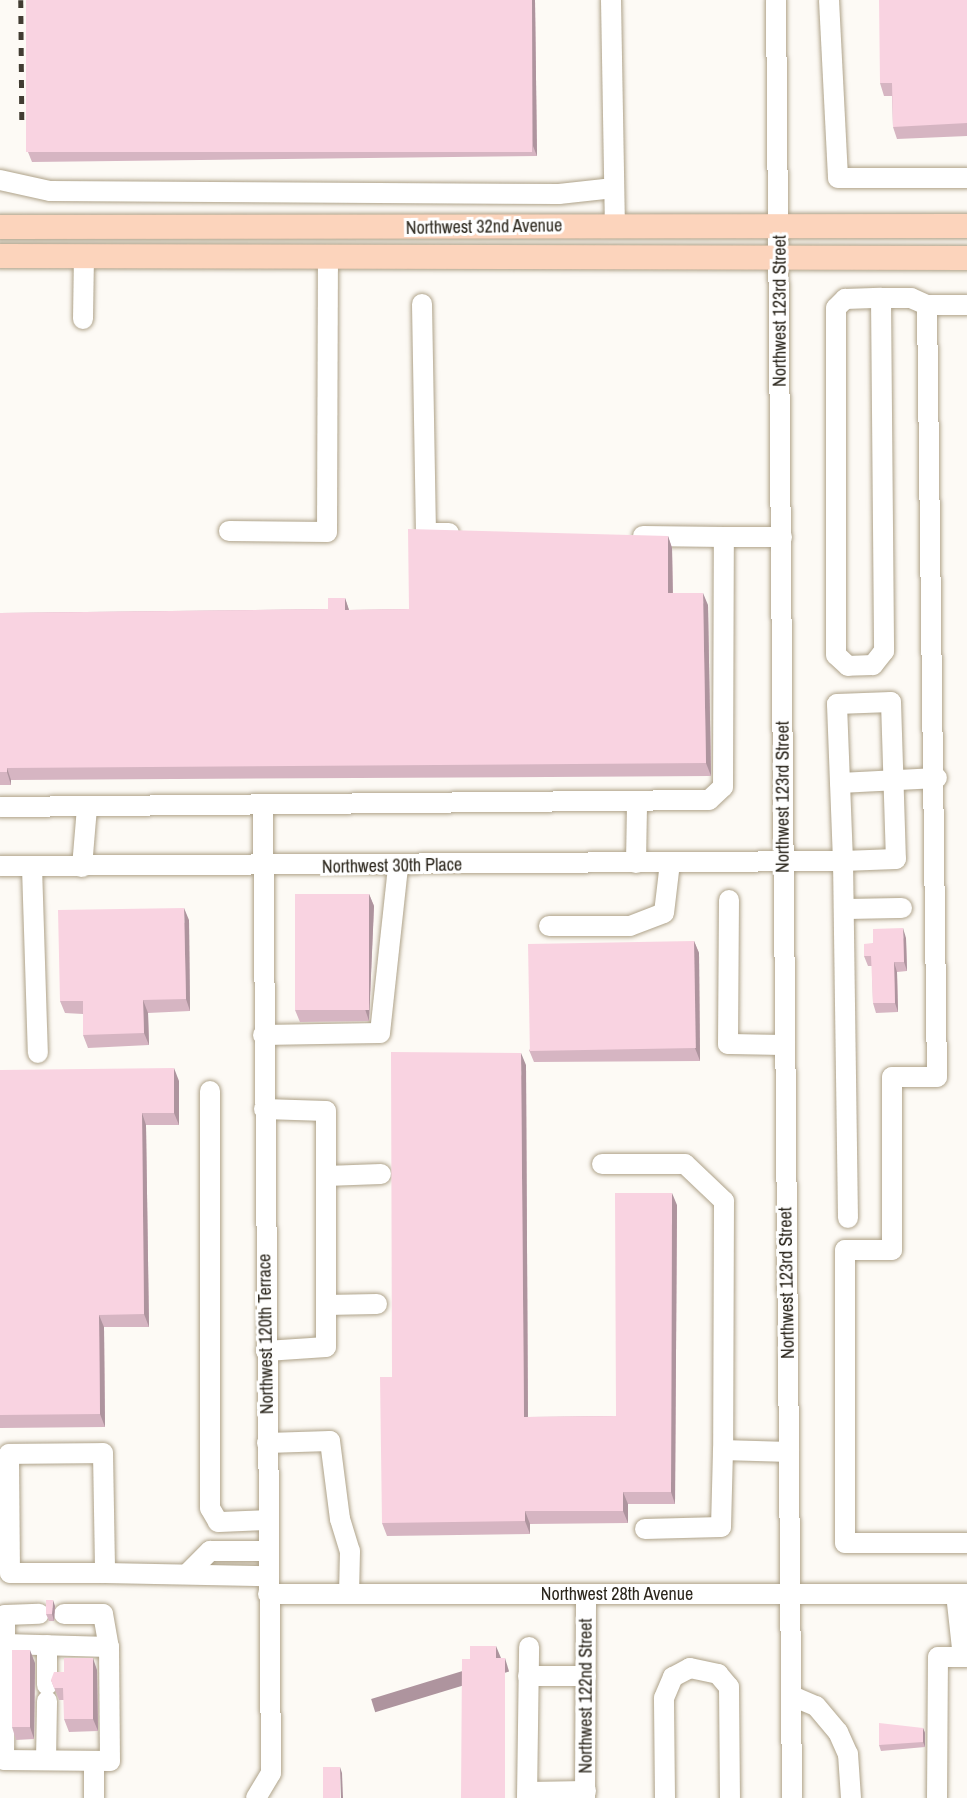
<!DOCTYPE html>
<style>
body{margin:0}
#map{position:relative;width:967px;height:1798px;overflow:hidden;background:#fdfaf5;font-family:"Archivo Narrow",sans-serif}
div>[style]{position:absolute}
[style*='--x']{left:calc(var(--x)*1px);top:calc(var(--y)*1px);width:calc(var(--w)*1px);rotate:calc(var(--a)*1deg)}
.roads{filter:drop-shadow(0 0 2px #aea289) drop-shadow(0 0 2px #aea289)}
.minor>*{height:20px;margin:-10px;padding:0 10px;transform-origin:10px;border-radius:10px;background:#fff}
.major>*{height:24px;margin:-12px;padding:0 12px;transform-origin:12px;border-radius:12px;background:#fcd4bc}
.rail>*{height:4.5px;margin-top:-2.25px;transform-origin:0;background:repeating-linear-gradient(90deg,#413c32 0 8px,transparent 0 16px)}
.wall>*{inset:0;background:#d6b5c2}
.shaded-wall>*{inset:0;background:#ae949e;transform-origin:0 0}
.building>*{inset:0;background:#f9d3e1;transform-origin:0 0}
span{translate:-50% -50%;white-space:nowrap;text-align:center;line-height:1.15;-webkit-text-stroke:6px #fff;paint-order:stroke}
.street-label{font-size:18px;color:#2b261c}
</style>
<div id="map">
<div class="roads">
<div class="minor">
<i style="--x:611;--y:0;--w:226;--a:89"></i>
<i style="--x:776;--y:0;--w:1798;--a:89.49"></i>
<i style="--x:829;--y:0;--w:178;--a:87.1"></i>
<i style="--x:838;--y:178;--w:129;--a:0"></i>
<i style="--x:0;--y:180;--w:51;--a:12.4"></i>
<i style="--x:50;--y:191;--w:509;--a:0.34"></i>
<i style="--x:559;--y:194;--w:55;--a:-6.2"></i>
<i style="--x:881;--y:298;--w:353;--a:89.5"></i>
<i style="--x:884;--y:651;--w:18;--a:128"></i>
<i style="--x:873;--y:665;--w:25;--a:178"></i>
<i style="--x:848;--y:666;--w:16;--a:-137"></i>
<i style="--x:836;--y:655;--w:347;--a:-90"></i>
<i style="--x:836;--y:308;--w:13;--a:-45"></i>
<i style="--x:845;--y:299;--w:36;--a:-2"></i>
<i style="--x:881;--y:298;--w:30;--a:0"></i>
<i style="--x:911;--y:298;--w:17;--a:24"></i>
<i style="--x:422;--y:304;--w:229;--a:89"></i>
<i style="--x:426;--y:533;--w:23;--a:0"></i>
<i style="--x:967;--y:305;--w:40;--a:180"></i>
<i style="--x:927;--y:305;--w:772;--a:89.26"></i>
<i style="--x:937;--y:1077;--w:45;--a:180"></i>
<i style="--x:892;--y:1077;--w:173;--a:90"></i>
<i style="--x:892;--y:1250;--w:47;--a:180"></i>
<i style="--x:845;--y:1250;--w:293;--a:90"></i>
<i style="--x:845;--y:1543;--w:122;--a:0"></i>
<i style="--x:83;--y:319;--w:63;--a:-89.1"></i>
<i style="--x:229;--y:531;--w:98;--a:0.6"></i>
<i style="--x:327;--y:532;--w:276;--a:-89.8"></i>
<i style="--x:643;--y:536;--w:81;--a:0.7"></i>
<i style="--x:891;--y:702;--w:157;--a:88.2"></i>
<i style="--x:896;--y:859;--w:53;--a:177.8"></i>
<i style="--x:843;--y:861;--w:157;--a:-92.2"></i>
<i style="--x:837;--y:704;--w:54;--a:-2.1"></i>
<i style="--x:840;--y:783;--w:97;--a:-3"></i>
<i style="--x:0;--y:807;--w:709;--a:-0.57"></i>
<i style="--x:709;--y:800;--w:19;--a:-43"></i>
<i style="--x:723;--y:787;--w:250;--a:-89.8"></i>
<i style="--x:724;--y:537;--w:58;--a:0"></i>
<i style="--x:636;--y:863;--w:60;--a:-89"></i>
<i style="--x:0;--y:866;--w:843;--a:-0.34"></i>
<i style="--x:843;--y:861;--w:357;--a:89.2"></i>
<i style="--x:32;--y:867;--w:186;--a:88.2"></i>
<i style="--x:82;--y:867;--w:60;--a:-85.2"></i>
<i style="--x:729;--y:900;--w:144;--a:90.4"></i>
<i style="--x:728;--y:1044;--w:57;--a:1"></i>
<i style="--x:844;--y:909;--w:58;--a:-1"></i>
<i style="--x:549;--y:926;--w:81;--a:0"></i>
<i style="--x:630;--y:926;--w:36;--a:-21"></i>
<i style="--x:664;--y:913;--w:50;--a:-83.2"></i>
<i style="--x:263;--y:1035;--w:117;--a:-1"></i>
<i style="--x:380;--y:1033;--w:168;--a:-83.8"></i>
<i style="--x:210;--y:1091;--w:417;--a:90"></i>
<i style="--x:210;--y:1508;--w:16;--a:60"></i>
<i style="--x:218;--y:1522;--w:49;--a:-2.3"></i>
<i style="--x:264;--y:1109;--w:62;--a:1.8"></i>
<i style="--x:326;--y:1111;--w:236;--a:90"></i>
<i style="--x:326;--y:1347;--w:60;--a:176.2"></i>
<i style="--x:602;--y:1164;--w:83;--a:0"></i>
<i style="--x:685;--y:1164;--w:54;--a:43.5"></i>
<i style="--x:724;--y:1201;--w:249;--a:90.2"></i>
<i style="--x:326;--y:1176;--w:55;--a:-2.1"></i>
<i style="--x:326;--y:1305;--w:51;--a:-1.1"></i>
<i style="--x:267;--y:1443;--w:63;--a:-1.8"></i>
<i style="--x:330;--y:1441;--w:79;--a:82.7"></i>
<i style="--x:340;--y:1519;--w:34;--a:73"></i>
<i style="--x:350;--y:1551;--w:43;--a:91.3"></i>
<i style="--x:103;--y:1453;--w:120;--a:89"></i>
<i style="--x:105;--y:1573;--w:95;--a:180"></i>
<i style="--x:10;--y:1573;--w:119;--a:-90.5"></i>
<i style="--x:9;--y:1454;--w:94;--a:-0.6"></i>
<i style="--x:645;--y:1529;--w:76;--a:-1.5"></i>
<i style="--x:721;--y:1527;--w:77;--a:-88.5"></i>
<i style="--x:723;--y:1450;--w:66;--a:1.7"></i>
<i style="--x:105;--y:1573;--w:163;--a:1.1"></i>
<i style="--x:187;--y:1574;--w:33;--a:-45"></i>
<i style="--x:210;--y:1551;--w:58;--a:0"></i>
<i style="--x:268;--y:1594;--w:699;--a:0"></i>
<i style="--x:956;--y:1594;--w:63;--a:83.7"></i>
<i style="--x:64;--y:1614;--w:39;--a:0"></i>
<i style="--x:103;--y:1614;--w:34;--a:80"></i>
<i style="--x:5;--y:1644;--w:104;--a:1.7"></i>
<i style="--x:109;--y:1647;--w:114;--a:89.5"></i>
<i style="--x:110;--y:1761;--w:106;--a:-179.5"></i>
<i style="--x:4;--y:1760;--w:116;--a:-89.5"></i>
<i style="--x:5;--y:1644;--w:29;--a:-90"></i>
<i style="--x:5;--y:1615;--w:34;--a:-2"></i>
<i style="--x:528;--y:1676;--w:58;--a:0"></i>
<i style="--x:47;--y:1685;--w:40;--a:-90"></i>
<i style="--x:792;--y:1696;--w:26;--a:23"></i>
<i style="--x:816;--y:1706;--w:34;--a:50"></i>
<i style="--x:838;--y:1732;--w:24;--a:66"></i>
<i style="--x:848;--y:1754;--w:44;--a:86.1"></i>
<i style="--x:46;--y:1760;--w:59;--a:-89"></i>
<i style="--x:94;--y:1761;--w:37;--a:90"></i>
<i style="--x:528;--y:1792;--w:58;--a:-1"></i>
<i style="--x:256;--y:1798;--w:29;--a:-59"></i>
<i style="--x:271;--y:1773;--w:968;--a:-90.47"></i>
<i style="--x:527;--y:1798;--w:151;--a:-89.2"></i>
<i style="--x:585;--y:1798;--w:204;--a:-89.7"></i>
<i style="--x:665;--y:1798;--w:100;--a:-90.6"></i>
<i style="--x:664;--y:1698;--w:23;--a:-67"></i>
<i style="--x:673;--y:1677;--w:19;--a:-28"></i>
<i style="--x:690;--y:1668;--w:29;--a:12"></i>
<i style="--x:718;--y:1674;--w:17;--a:50"></i>
<i style="--x:729;--y:1687;--w:111;--a:89.5"></i>
<i style="--x:937;--y:1798;--w:141;--a:-89.6"></i>
<i style="--x:938;--y:1657;--w:29;--a:0"></i>
</div>
<div class="major">
<i style="--x:0;--y:227;--w:967;--a:-0.06"></i>
<i style="--x:0;--y:256;--w:967;--a:0.12"></i>
</div>
</div>
<div class="rail">
<i style="--x:21;--y:0;--w:126;--a:89.5"></i>
</div>
<div class="wall">
<i style="clip-path:polygon(535px 0,537px 156px,32px 162px,28px 152px)"></i>
<i style="clip-path:polygon(967px 0,967px 136px,897px 139px,893px 127px,892px 96px,884px 96px,880px 83px)"></i>
<i style="clip-path:polygon(668px 536px,672px 548px,673px 593px,708px 605px,711px 776px,11px 780px,11px 785px,0 785px,0 613px,328px 609px,345px 598px,349px 610px,409px 609px)"></i>
<i style="clip-path:polygon(369px 894px,374px 906px,369px 1021px,300px 1022px,295px 1010px)"></i>
<i style="clip-path:polygon(189px 920px,190px 1011px,148px 1013px,149px 1045px,88px 1048px,83px 1035px,83px 1014px,65px 1013px,60px 1001px)"></i>
<i style="clip-path:polygon(906px 938px,907px 971px,897px 972px,898px 1012px,876px 1013px,873px 1003px,872px 966px,868px 966px,864px 956px,873px 943px)"></i>
<i style="clip-path:polygon(694px 941px,699px 953px,700px 1061px,534px 1062px,529px 1050px)"></i>
<i style="clip-path:polygon(526px 1065px,528px 1417px,616px 1416px,677px 1205px,675px 1504px,628px 1504px,628px 1523px,530px 1524px,530px 1534px,387px 1536px,382px 1523px,392px 1377px)"></i>
<i style="clip-path:polygon(0 1070px,179px 1081px,179px 1125px,146px 1125px,149px 1327px,104px 1327px,105px 1427px,0 1428px)"></i>
<i style="clip-path:polygon(55px 1606px,54px 1621px,49px 1621px,46px 1614px)"></i>
<i style="clip-path:polygon(35px 1663px,34px 1739px,16px 1740px,12px 1727px)"></i>
<i style="clip-path:polygon(97px 1670px,98px 1731px,69px 1732px,64px 1719px,64px 1700px,59px 1700px,51px 1680px)"></i>
<i style="clip-path:polygon(923px 1728px,925px 1733px,925px 1747px,881px 1751px,879px 1745px)"></i>
</div>
<div class="shaded-wall">
<i style="clip-path:polygon(532px 0,535px 0,537px 156px,533px 146px)"></i>
<i style="clip-path:polygon(668px 536px,672px 548px,673px 606px,668px 593px)"></i>
<i style="clip-path:polygon(703px 593px,708px 605px,711px 776px,706px 763px)"></i>
<i style="clip-path:polygon(345px 598px,349px 610px,345px 610px)"></i>
<i style="clip-path:polygon(7px 768px,11px 780px,11px 785px,7px 772px)"></i>
<i style="clip-path:polygon(369px 894px,374px 906px,369px 1021px,365px 1009px)"></i>
<i style="clip-path:polygon(184px 908px,189px 920px,190px 1011px,186px 999px)"></i>
<i style="clip-path:polygon(903px 928px,906px 938px,907px 971px,904px 962px)"></i>
<i style="clip-path:polygon(694px 941px,699px 953px,700px 1061px,695px 1048px)"></i>
<i style="clip-path:polygon(894px 962px,897px 972px,898px 1012px,895px 1003px)"></i>
<i style="clip-path:polygon(143px 1000px,148px 1013px,149px 1045px,144px 1033px)"></i>
<i style="clip-path:polygon(521px 1053px,526px 1065px,528px 1430px,524px 1417px)"></i>
<i style="clip-path:polygon(174px 1068px,179px 1081px,179px 1125px,174px 1113px)"></i>
<i style="clip-path:polygon(142px 1113px,146px 1125px,149px 1327px,144px 1314px)"></i>
<i style="clip-path:polygon(672px 1193px,677px 1205px,675px 1504px,671px 1492px)"></i>
<i style="clip-path:polygon(99px 1315px,104px 1327px,105px 1427px,100px 1414px)"></i>
<i style="clip-path:polygon(623px 1492px,628px 1504px,628px 1523px,623px 1511px)"></i>
<i style="clip-path:polygon(525px 1511px,530px 1524px,530px 1534px,525px 1521px)"></i>
<i style="clip-path:polygon(53px 1600px,55px 1606px,54px 1621px,52px 1614px)"></i>
<i style="clip-path:polygon(496px 1646px,501px 1658px,496px 1658px)"></i>
<i style="clip-path:polygon(30px 1650px,35px 1663px,34px 1739px,30px 1727px)"></i>
<i style="clip-path:polygon(93px 1658px,97px 1670px,98px 1731px,93px 1719px)"></i>
<i style="left:505px;top:1658px;width:14px;height:140px;rotate:73deg"></i>
<i style="clip-path:polygon(923px 1728px,925px 1733px,925px 1747px,923px 1742px)"></i>
<i style="clip-path:polygon(340px 1767px,342px 1773px,343px 1798px,341px 1798px)"></i>
</div>
<div class="building">
<i style="left:26px;top:0;width:506px;height:152px"></i>
<i style="clip-path:polygon(879px 0,967px 0,967px 123px,893px 127px,892px 83px,880px 83px)"></i>
<i style="clip-path:polygon(408px 529px,668px 536px,668px 593px,703px 593px,706px 763px,7px 768px,7px 772px,0 772px,0 613px,328px 609px,328px 598px,345px 598px,345px 610px,409px 609px)"></i>
<i style="left:295px;top:894px;width:74px;height:116px"></i>
<i style="clip-path:polygon(184px 908px,186px 999px,143px 1000px,144px 1033px,83px 1035px,83px 1001px,60px 1001px,58px 910px)"></i>
<i style="clip-path:polygon(903px 928px,904px 962px,894px 962px,895px 1003px,873px 1003px,871px 956px,864px 956px,864px 944px,873px 943px,873px 929px)"></i>
<i style="left:694px;top:941px;width:107px;height:166px;rotate:89deg"></i>
<i style="clip-path:polygon(391px 1052px,521px 1053px,524px 1417px,616px 1416px,615px 1193px,672px 1193px,671px 1492px,623px 1492px,623px 1511px,525px 1511px,525px 1521px,382px 1523px,380px 1377px,392px 1377px)"></i>
<i style="clip-path:polygon(174px 1068px,174px 1113px,142px 1113px,144px 1314px,99px 1315px,100px 1414px,0 1415px,0 1070px)"></i>
<i style="clip-path:polygon(46px 1600px,53px 1600px,52px 1614px,46px 1614px)"></i>
<i style="clip-path:polygon(470px 1646px,496px 1646px,496px 1658px,505px 1658px,505px 1798px,461px 1798px,462px 1659px,470px 1659px)"></i>
<i style="left:12px;top:1650px;width:18px;height:77px"></i>
<i style="clip-path:polygon(64px 1658px,93px 1658px,93px 1719px,64px 1719px,63px 1688px,54px 1688px,51px 1680px,54px 1672px,64px 1672px)"></i>
<i style="clip-path:polygon(879px 1723px,923px 1728px,923px 1742px,879px 1745px)"></i>
<i style="left:323px;top:1767px;width:17px;height:31px"></i>
</div>
<div class="street-label">
<span style="left:484px;top:227px;rotate:-1deg">Northwest 32nd Avenue</span>
<span style="left:780px;top:311px;rotate:-90deg">Northwest 123rd Street</span>
<span style="left:783px;top:797px;rotate:-90deg">Northwest 123rd Street</span>
<span style="left:392px;top:866px;rotate:-1deg">Northwest 30th Place</span>
<span style="left:787px;top:1283px;rotate:-91deg">Northwest 123rd Street</span>
<span style="left:266px;top:1334px;rotate:-91deg">Northwest 120th Terrace</span>
<span style="left:617px;top:1594px">Northwest 28th Avenue</span>
<span style="left:586px;top:1696px;rotate:-90deg">Northwest 122nd Street</span>
</div>
</div>
